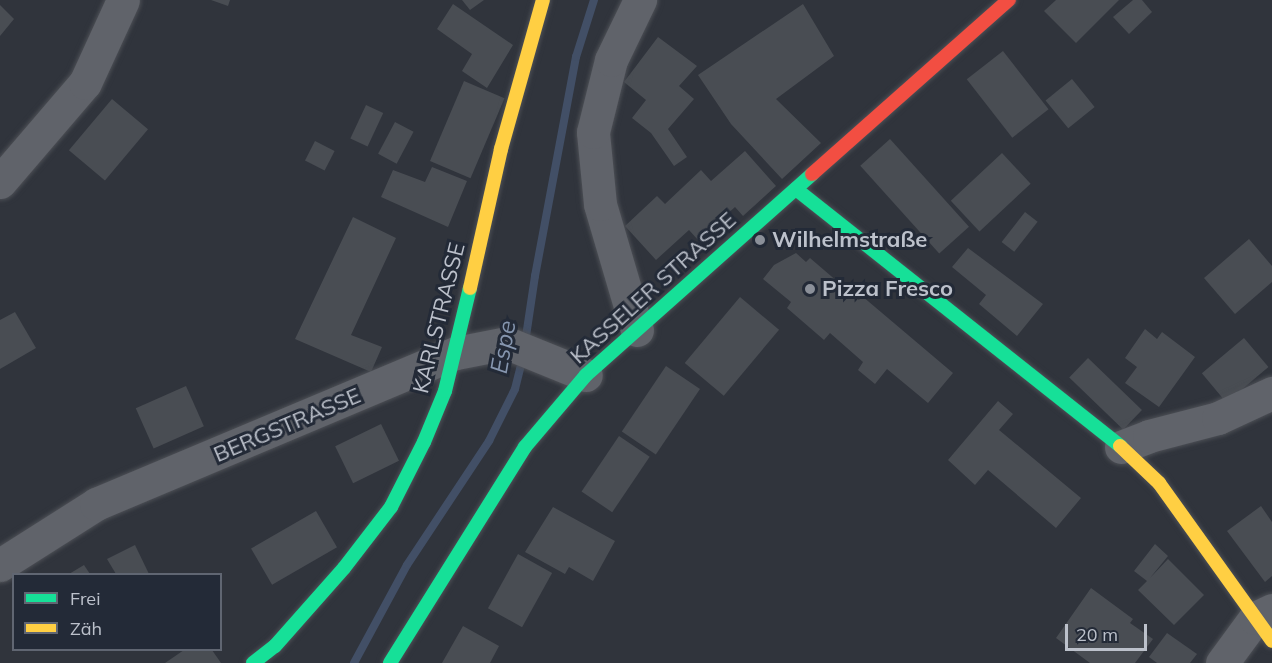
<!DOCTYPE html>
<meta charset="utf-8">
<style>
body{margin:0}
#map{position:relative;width:1272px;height:663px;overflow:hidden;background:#30343c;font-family:Mulish,sans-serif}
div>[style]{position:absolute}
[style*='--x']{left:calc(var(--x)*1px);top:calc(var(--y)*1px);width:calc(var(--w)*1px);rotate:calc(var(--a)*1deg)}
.stream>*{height:8px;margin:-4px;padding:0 4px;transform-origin:4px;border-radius:4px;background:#424f66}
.building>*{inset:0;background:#494d53;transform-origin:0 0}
.roads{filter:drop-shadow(0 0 2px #4c4f55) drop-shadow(0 0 2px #4c4f55)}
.street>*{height:33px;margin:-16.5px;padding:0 16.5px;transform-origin:16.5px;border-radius:16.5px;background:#60636a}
.fast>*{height:14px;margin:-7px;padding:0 7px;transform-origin:7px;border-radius:7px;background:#16e098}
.slow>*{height:14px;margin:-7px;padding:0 7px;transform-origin:7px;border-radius:7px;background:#ffcf43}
.jam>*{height:14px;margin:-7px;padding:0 7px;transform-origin:7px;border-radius:7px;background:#f24e42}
.dots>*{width:16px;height:16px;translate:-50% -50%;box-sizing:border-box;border:3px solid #232a37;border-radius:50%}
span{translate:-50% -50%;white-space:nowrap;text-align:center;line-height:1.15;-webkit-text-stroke:6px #232a37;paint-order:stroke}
.poi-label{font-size:22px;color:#bcc1cb;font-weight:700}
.left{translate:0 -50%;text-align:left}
.street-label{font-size:22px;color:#bcc1cb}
.water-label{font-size:24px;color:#8696af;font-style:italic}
.legend{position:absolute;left:12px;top:573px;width:210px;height:78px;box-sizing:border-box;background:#232a37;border:2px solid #606672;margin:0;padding:8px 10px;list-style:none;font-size:18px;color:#bcc1cb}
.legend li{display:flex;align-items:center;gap:12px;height:30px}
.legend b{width:30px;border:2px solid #606672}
.scale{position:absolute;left:1065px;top:624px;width:82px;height:27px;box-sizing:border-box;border:3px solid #bcc1cb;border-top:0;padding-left:8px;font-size:18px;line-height:21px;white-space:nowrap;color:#bcc1cb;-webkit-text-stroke:4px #232a37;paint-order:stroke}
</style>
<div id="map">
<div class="stream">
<i style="--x:525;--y:343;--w:68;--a:-81.5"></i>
<i style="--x:535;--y:276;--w:223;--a:-79.4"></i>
<i style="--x:576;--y:57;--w:60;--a:-72.5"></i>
<i style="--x:354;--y:663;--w:111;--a:-61.6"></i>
<i style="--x:407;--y:565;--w:149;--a:-56.5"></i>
<i style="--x:489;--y:441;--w:58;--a:-63.4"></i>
<i style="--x:515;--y:389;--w:34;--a:-76"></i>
</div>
<div class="building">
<i style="clip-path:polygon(211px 0,230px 0,228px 6px)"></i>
<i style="clip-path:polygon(462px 0,484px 0,470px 10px)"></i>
<i style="clip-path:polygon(1056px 0,1119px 0,1076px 43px,1044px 11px)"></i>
<i style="clip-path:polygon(1133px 0,1142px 0,1152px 12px,1129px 34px,1113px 17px)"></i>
<i style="clip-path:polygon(453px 4px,513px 45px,487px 88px,462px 71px,472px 54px,437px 29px)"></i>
<i style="clip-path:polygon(803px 4px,834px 56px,776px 99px,821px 143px,782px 179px,731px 124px,698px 75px)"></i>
<i style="clip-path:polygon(0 5px,14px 19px,0 36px)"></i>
<i style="clip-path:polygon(658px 37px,697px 66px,679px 86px,694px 99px,668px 129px,687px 157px,674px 166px,651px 133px,632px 118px,646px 100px,624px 82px)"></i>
<i style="left:1003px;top:51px;width:74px;height:46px;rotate:52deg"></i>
<i style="left:1072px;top:79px;width:36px;height:34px;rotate:51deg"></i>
<i style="left:464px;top:81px;width:44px;height:87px;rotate:23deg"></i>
<i style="left:112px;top:99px;width:47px;height:67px;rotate:40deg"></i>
<i style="left:366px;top:105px;width:19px;height:37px;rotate:25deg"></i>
<i style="left:395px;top:122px;width:21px;height:36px;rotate:28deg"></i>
<i style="left:890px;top:139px;width:118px;height:40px;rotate:48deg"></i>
<i style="left:315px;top:141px;width:22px;height:22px;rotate:27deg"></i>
<i style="clip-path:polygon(745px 151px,776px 186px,743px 216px,735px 207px,698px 240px,689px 230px,656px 260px,625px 226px,657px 196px,665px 204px,701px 170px,711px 181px)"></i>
<i style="left:1002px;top:153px;width:42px;height:70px;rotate:47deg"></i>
<i style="clip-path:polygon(432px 167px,467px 181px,448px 227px,381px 197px,393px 170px,425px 182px)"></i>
<i style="left:1025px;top:212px;width:16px;height:38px;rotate:38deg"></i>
<i style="clip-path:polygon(353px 217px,396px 238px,351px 335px,382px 347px,371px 372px,295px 339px)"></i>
<i style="clip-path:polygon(1249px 239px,1272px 266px,1272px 282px,1235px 314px,1204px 278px)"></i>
<i style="clip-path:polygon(968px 248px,1043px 304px,1017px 336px,979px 304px,986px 295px,952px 267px)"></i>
<i style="clip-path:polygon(796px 253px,806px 262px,810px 258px,859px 300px,862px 296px,953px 373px,928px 403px,887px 369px,875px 384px,858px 370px,863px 362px,830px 333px,824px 340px,787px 308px,791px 302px,763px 279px,774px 265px)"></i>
<i style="left:740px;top:297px;width:51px;height:86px;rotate:40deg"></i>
<i style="clip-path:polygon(15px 312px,36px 348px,0 369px,0 320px)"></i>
<i style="clip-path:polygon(1145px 329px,1157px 339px,1162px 332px,1195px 357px,1159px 407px,1125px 383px,1137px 367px,1125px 358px)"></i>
<i style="left:1244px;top:338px;width:38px;height:55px;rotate:50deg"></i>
<i style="left:1088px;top:358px;width:75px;height:27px;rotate:44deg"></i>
<i style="left:666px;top:366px;width:41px;height:79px;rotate:34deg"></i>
<i style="left:186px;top:386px;width:44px;height:55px;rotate:66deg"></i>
<i style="clip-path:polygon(998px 401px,1013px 414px,999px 430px,1081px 498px,1056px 528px,988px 470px,975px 485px,948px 460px)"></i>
<i style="left:381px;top:424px;width:41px;height:51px;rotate:64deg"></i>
<i style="left:619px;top:436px;width:37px;height:67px;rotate:34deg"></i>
<i style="clip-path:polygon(1261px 506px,1272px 522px,1272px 576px,1265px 582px,1227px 531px)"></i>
<i style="clip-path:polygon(553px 507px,615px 541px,593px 581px,569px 567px,565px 574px,525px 552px)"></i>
<i style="left:316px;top:511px;width:42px;height:75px;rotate:60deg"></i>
<i style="clip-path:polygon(1155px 544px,1168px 556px,1150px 578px,1168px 559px,1204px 595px,1174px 625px,1138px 590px,1147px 581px,1134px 571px)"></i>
<i style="clip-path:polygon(135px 545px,149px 574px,116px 574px,107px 559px)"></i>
<i style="left:518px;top:554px;width:39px;height:62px;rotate:29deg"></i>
<i style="clip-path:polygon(84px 565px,90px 574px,69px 574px)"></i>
<i style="clip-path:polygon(1091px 588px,1133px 619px,1130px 623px,1153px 639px,1135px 663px,1090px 663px,1056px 638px)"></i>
<i style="clip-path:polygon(463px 626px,499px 646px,490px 663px,442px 663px)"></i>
<i style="clip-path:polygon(1167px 633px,1197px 654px,1190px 663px,1157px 663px,1149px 657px)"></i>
<i style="clip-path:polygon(184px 650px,212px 650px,221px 663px,165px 663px)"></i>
</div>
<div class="roads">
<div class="street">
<i style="--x:0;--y:182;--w:130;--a:-49.4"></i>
<i style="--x:85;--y:83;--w:91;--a:-65.4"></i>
<i style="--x:637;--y:330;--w:131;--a:-106.4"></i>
<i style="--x:600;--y:204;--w:72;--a:-95.6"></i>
<i style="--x:593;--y:132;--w:74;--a:-76"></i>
<i style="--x:611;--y:60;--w:67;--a:-64.2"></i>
<i style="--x:1121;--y:447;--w:30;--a:-21"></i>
<i style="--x:1149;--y:436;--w:71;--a:-14.6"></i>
<i style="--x:1218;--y:418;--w:60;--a:-24.8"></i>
<i style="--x:0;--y:565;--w:114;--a:-32.4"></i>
<i style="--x:96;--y:504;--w:390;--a:-22.8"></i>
<i style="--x:456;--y:353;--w:52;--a:-11.1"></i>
<i style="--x:507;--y:343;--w:85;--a:22.1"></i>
<i style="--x:1222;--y:663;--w:56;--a:-53.7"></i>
<i style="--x:1255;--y:618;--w:19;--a:-25"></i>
</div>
<div class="fast">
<i style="--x:796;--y:189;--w:414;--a:38.4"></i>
<i style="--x:253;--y:663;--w:28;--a:-38"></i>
<i style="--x:275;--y:646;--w:104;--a:-48.5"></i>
<i style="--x:344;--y:568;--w:77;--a:-52.4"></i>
<i style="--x:391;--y:507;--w:73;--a:-63.1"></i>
<i style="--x:424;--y:442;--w:55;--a:-67.6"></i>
<i style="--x:445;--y:391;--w:106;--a:-76.4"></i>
<i style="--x:390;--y:663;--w:255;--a:-58"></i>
<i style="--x:525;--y:447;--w:94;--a:-49.7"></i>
<i style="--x:586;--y:375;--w:302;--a:-41.6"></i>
</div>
<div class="slow">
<i style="--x:470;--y:288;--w:142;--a:-77.4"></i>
<i style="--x:501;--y:149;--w:155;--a:-74.3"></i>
<i style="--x:1120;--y:446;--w:54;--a:43.5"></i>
<i style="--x:1159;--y:483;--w:194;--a:54.4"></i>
</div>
<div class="jam">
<i style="--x:812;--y:174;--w:263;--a:-41.5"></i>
</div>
</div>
<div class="dots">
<i style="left:760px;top:240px;background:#8b9099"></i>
<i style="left:810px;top:289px;background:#8b9099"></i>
</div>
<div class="poi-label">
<span class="left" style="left:772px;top:240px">Wilhelmstraße</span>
<span class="left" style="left:822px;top:289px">Pizza Fresco</span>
</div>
<div class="street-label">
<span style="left:653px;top:288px;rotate:-42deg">KASSELER STRASSE</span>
<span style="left:439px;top:318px;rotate:-76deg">KARLSTRASSE</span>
<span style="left:287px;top:425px;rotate:-23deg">BERGSTRASSE</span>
</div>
<div class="water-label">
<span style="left:503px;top:347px;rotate:-80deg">Espe</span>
</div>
<ul class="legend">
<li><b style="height:8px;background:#16e098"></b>Frei</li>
<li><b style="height:8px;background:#ffcf43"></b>Zäh</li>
</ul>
<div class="scale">20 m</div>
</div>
